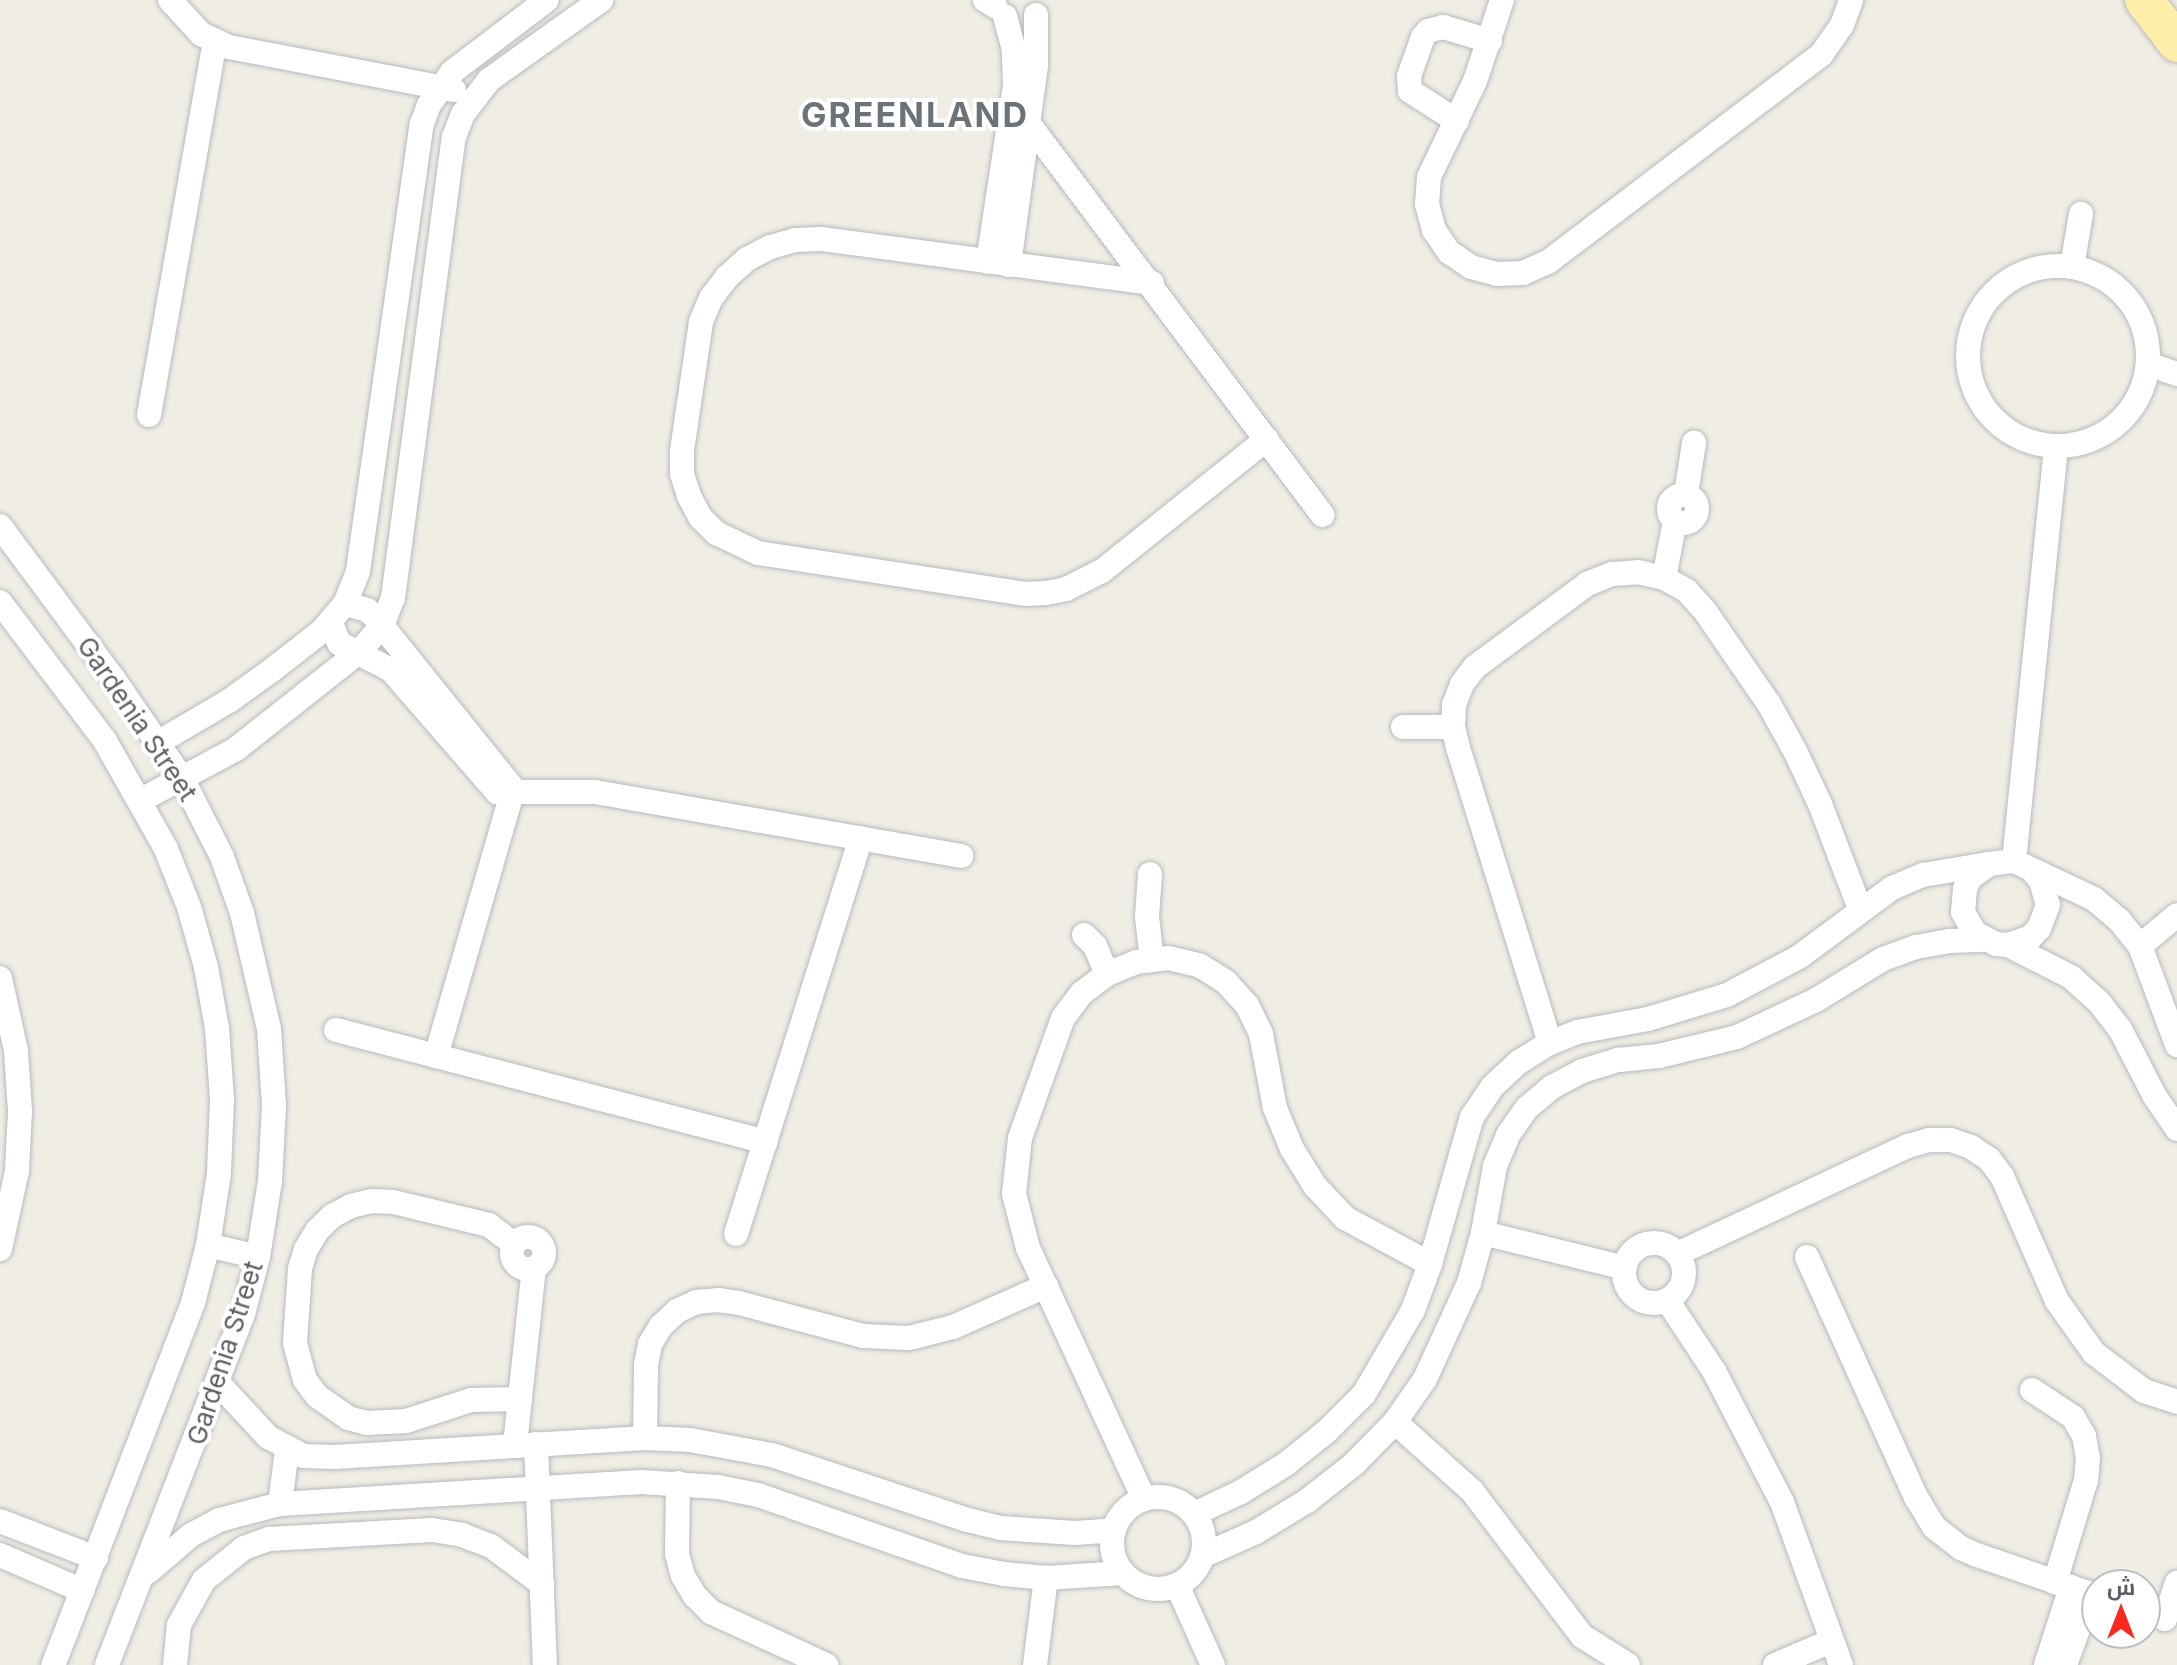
<!DOCTYPE html>
<meta charset="utf-8">
<style>
body{margin:0}
#map{position:relative;width:2177px;height:1665px;overflow:hidden;background:#f0ede4;font-family:Inter,Cairo,sans-serif}
div>[style]{position:absolute}
[style*='--x']{left:calc(var(--x)*1px);top:calc(var(--y)*1px);width:calc(var(--w)*1px);rotate:calc(var(--a)*1deg)}
.roads{filter:drop-shadow(0 0 2px #b6babf) drop-shadow(0 0 2px #b6babf)}
.minor>*{height:24px;margin:-12px;padding:0 12px;transform-origin:12px;border-radius:12px;background:#fff}
.minor>.ring{margin:-12px;padding:0;box-sizing:content-box;background:none;border:24px solid #fff;border-radius:50%}
.primary>*{height:38px;margin:-19px;padding:0 19px;transform-origin:19px;border-radius:19px;background:#ffeea9}
span{translate:-50% -50%;white-space:nowrap;text-align:center;line-height:1.15;-webkit-text-stroke:8px #fff;paint-order:stroke}
.street-label{font-size:26px;color:#5c6066}
.district-label{font-size:34px;color:#6c7378;font-weight:700;letter-spacing:2px}
.north{position:absolute;left:2081px;top:1569px;width:80px;height:80px;box-sizing:border-box;background:#fff;border:2px solid #bebfc2;border-radius:50%;rotate:0deg;font-size:22px;font-weight:700;line-height:32px;text-align:center;color:#5c6066}
.north::after{content:'';display:block;margin:auto;width:28px;height:36px;background:#f92920;clip-path:polygon(50% 0,100% 100%,50% 72%,0 100%)}
</style>
<div id="map">
<div class="roads">
<div class="minor">
<i style="--x:170;--y:0;--w:46;--a:47.6"></i>
<i style="--x:201;--y:34;--w:31;--a:25"></i>
<i style="--x:229;--y:47;--w:229;--a:10.8"></i>
<i style="--x:985;--y:0;--w:12;--a:31"></i>
<i style="--x:1502;--y:0;--w:85;--a:108.4"></i>
<i style="--x:1475;--y:81;--w:106;--a:115.6"></i>
<i style="--x:1429;--y:177;--w:27;--a:94"></i>
<i style="--x:1427;--y:204;--w:27;--a:75"></i>
<i style="--x:1434;--y:230;--w:27;--a:56"></i>
<i style="--x:1449;--y:252;--w:27;--a:34"></i>
<i style="--x:1471;--y:267;--w:27;--a:15"></i>
<i style="--x:1497;--y:274;--w:26;--a:-2"></i>
<i style="--x:1523;--y:273;--w:27;--a:-24"></i>
<i style="--x:1548;--y:262;--w:343;--a:-37.2"></i>
<i style="--x:1821;--y:55;--w:37;--a:-55"></i>
<i style="--x:1842;--y:25;--w:27;--a:-70"></i>
<i style="--x:1457;--y:121;--w:56;--a:-147.4"></i>
<i style="--x:1410;--y:91;--w:15;--a:-94"></i>
<i style="--x:1409;--y:76;--w:41;--a:-70.3"></i>
<i style="--x:1423;--y:37;--w:8;--a:-50"></i>
<i style="--x:1428;--y:31;--w:16;--a:-15"></i>
<i style="--x:1443;--y:27;--w:49;--a:16.6"></i>
<i style="--x:1029;--y:124;--w:489;--a:53.1"></i>
<i style="--x:988;--y:262;--w:179;--a:-81.3"></i>
<i style="--x:1015;--y:85;--w:35;--a:-92"></i>
<i style="--x:1014;--y:50;--w:35;--a:-105"></i>
<i style="--x:1009;--y:265;--w:202;--a:-82.3"></i>
<i style="--x:1036;--y:65;--w:50;--a:-90"></i>
<i class="ring" style="left:1968px;top:266px;width:156px;height:156px"></i>
<i style="--x:2072;--y:267;--w:54;--a:-80.4"></i>
<i style="--x:1152;--y:283;--w:334;--a:-172.4"></i>
<i style="--x:821;--y:239;--w:26;--a:178"></i>
<i style="--x:795;--y:240;--w:26;--a:164"></i>
<i style="--x:770;--y:247;--w:26;--a:152"></i>
<i style="--x:747;--y:259;--w:27;--a:138"></i>
<i style="--x:727;--y:277;--w:26;--a:127"></i>
<i style="--x:711;--y:298;--w:26;--a:113"></i>
<i style="--x:701;--y:322;--w:130;--a:98.4"></i>
<i style="--x:682;--y:451;--w:23;--a:90"></i>
<i style="--x:682;--y:474;--w:23;--a:72"></i>
<i style="--x:689;--y:496;--w:24;--a:62"></i>
<i style="--x:700;--y:517;--w:23;--a:45"></i>
<i style="--x:716;--y:533;--w:47;--a:25.5"></i>
<i style="--x:758;--y:553;--w:270;--a:8.7"></i>
<i style="--x:1025;--y:594;--w:21;--a:-3"></i>
<i style="--x:1046;--y:593;--w:20;--a:-11"></i>
<i style="--x:1066;--y:589;--w:40;--a:-26.6"></i>
<i style="--x:1102;--y:571;--w:211;--a:-38.7"></i>
<i style="--x:2148;--y:364;--w:31;--a:19"></i>
<i style="--x:149;--y:415;--w:380;--a:-80"></i>
<i style="--x:1686;--y:494;--w:52;--a:-81.1"></i>
<i class="ring" style="left:1669px;top:495px;width:4px;height:4px"></i>
<i style="--x:0;--y:526;--w:189;--a:53.4"></i>
<i style="--x:113;--y:678;--w:124;--a:55.5"></i>
<i style="--x:183;--y:780;--w:86;--a:63.1"></i>
<i style="--x:222;--y:857;--w:59;--a:70.3"></i>
<i style="--x:242;--y:913;--w:119;--a:76.9"></i>
<i style="--x:269;--y:1029;--w:76;--a:86.2"></i>
<i style="--x:274;--y:1105;--w:76;--a:93"></i>
<i style="--x:270;--y:1181;--w:77;--a:99"></i>
<i style="--x:258;--y:1257;--w:59;--a:104.7"></i>
<i style="--x:243;--y:1314;--w:376;--a:111.2"></i>
<i style="--x:1664;--y:578;--w:58;--a:-79.1"></i>
<i style="--x:0;--y:602;--w:174;--a:52.9"></i>
<i style="--x:105;--y:741;--w:124;--a:60.5"></i>
<i style="--x:166;--y:849;--w:62;--a:68.4"></i>
<i style="--x:189;--y:907;--w:62;--a:74.2"></i>
<i style="--x:206;--y:967;--w:62;--a:79.8"></i>
<i style="--x:217;--y:1028;--w:72;--a:86"></i>
<i style="--x:222;--y:1100;--w:73;--a:92.4"></i>
<i style="--x:219;--y:1173;--w:73;--a:98.7"></i>
<i style="--x:208;--y:1245;--w:60;--a:104.5"></i>
<i style="--x:193;--y:1303;--w:388;--a:111.1"></i>
<i style="--x:345;--y:604;--w:23;--a:15"></i>
<i style="--x:367;--y:610;--w:11;--a:41"></i>
<i style="--x:375;--y:617;--w:217;--a:51.2"></i>
<i style="--x:511;--y:786;--w:7;--a:82"></i>
<i style="--x:512;--y:793;--w:274;--a:106.1"></i>
<i style="--x:331;--y:623;--w:22;--a:68"></i>
<i style="--x:339;--y:643;--w:59;--a:27.4"></i>
<i style="--x:391;--y:670;--w:162;--a:49"></i>
<i style="--x:497;--y:792;--w:98;--a:0"></i>
<i style="--x:595;--y:792;--w:372;--a:9.9"></i>
<i style="--x:1403;--y:727;--w:50;--a:0"></i>
<i style="--x:159;--y:742;--w:81;--a:-30.4"></i>
<i style="--x:229;--y:701;--w:53;--a:-35.8"></i>
<i style="--x:272;--y:670;--w:63;--a:-38"></i>
<i style="--x:322;--y:631;--w:35;--a:-50"></i>
<i style="--x:345;--y:604;--w:35;--a:-68"></i>
<i style="--x:358;--y:571;--w:452;--a:-81.9"></i>
<i style="--x:422;--y:124;--w:20;--a:-70"></i>
<i style="--x:429;--y:105;--w:40;--a:-55.1"></i>
<i style="--x:452;--y:72;--w:119;--a:-37.2"></i>
<i style="--x:141;--y:800;--w:108;--a:-28.2"></i>
<i style="--x:236;--y:749;--w:157;--a:-38.3"></i>
<i style="--x:359;--y:652;--w:35;--a:-49"></i>
<i style="--x:382;--y:626;--w:30;--a:-69"></i>
<i style="--x:393;--y:598;--w:465;--a:-82.5"></i>
<i style="--x:454;--y:137;--w:25;--a:-69"></i>
<i style="--x:463;--y:114;--w:43;--a:-52.6"></i>
<i style="--x:489;--y:80;--w:138;--a:-35.5"></i>
<i style="--x:2014;--y:861;--w:417;--a:-84.2"></i>
<i style="--x:2033;--y:871;--w:13;--a:51"></i>
<i style="--x:2041;--y:881;--w:25;--a:74"></i>
<i style="--x:2048;--y:905;--w:25;--a:111"></i>
<i style="--x:2039;--y:928;--w:12;--a:132"></i>
<i style="--x:2031;--y:937;--w:24;--a:161"></i>
<i style="--x:2008;--y:945;--w:12;--a:-175"></i>
<i style="--x:1996;--y:944;--w:24;--a:-152"></i>
<i style="--x:1975;--y:933;--w:24;--a:-120"></i>
<i style="--x:1963;--y:912;--w:23;--a:-85"></i>
<i style="--x:1965;--y:889;--w:12;--a:-66"></i>
<i style="--x:1970;--y:878;--w:24;--a:-36"></i>
<i style="--x:1989;--y:864;--w:25;--a:-7"></i>
<i style="--x:2014;--y:861;--w:89;--a:25.4"></i>
<i style="--x:2094;--y:899;--w:33;--a:40"></i>
<i style="--x:2119;--y:920;--w:33;--a:51"></i>
<i style="--x:2140;--y:946;--w:106;--a:69.5"></i>
<i style="--x:1150;--y:874;--w:43;--a:94"></i>
<i style="--x:1147;--y:917;--w:43;--a:83.4"></i>
<i style="--x:1084;--y:935;--w:16;--a:45"></i>
<i style="--x:1095;--y:946;--w:30;--a:67"></i>
<i style="--x:2008;--y:945;--w:71;--a:26.9"></i>
<i style="--x:2071;--y:977;--w:36;--a:42"></i>
<i style="--x:2098;--y:1001;--w:36;--a:52"></i>
<i style="--x:2120;--y:1029;--w:74;--a:62.7"></i>
<i style="--x:2154;--y:1095;--w:41;--a:55.9"></i>
<i style="--x:2140;--y:946;--w:48;--a:-40"></i>
<i style="--x:0;--y:978;--w:75;--a:77.6"></i>
<i style="--x:16;--y:1051;--w:60;--a:86.2"></i>
<i style="--x:20;--y:1111;--w:60;--a:92.9"></i>
<i style="--x:17;--y:1171;--w:80;--a:102.3"></i>
<i style="--x:336;--y:1030;--w:444;--a:14.6"></i>
<i style="--x:1550;--y:1043;--w:309;--a:-107.3"></i>
<i style="--x:1458;--y:748;--w:22;--a:-103"></i>
<i style="--x:1453;--y:727;--w:22;--a:-87"></i>
<i style="--x:1454;--y:705;--w:22;--a:-69"></i>
<i style="--x:1462;--y:684;--w:21;--a:-53"></i>
<i style="--x:1475;--y:667;--w:139;--a:-36.5"></i>
<i style="--x:1587;--y:584;--w:27;--a:-22"></i>
<i style="--x:1612;--y:574;--w:26;--a:-4"></i>
<i style="--x:1638;--y:572;--w:27;--a:13"></i>
<i style="--x:1664;--y:578;--w:26;--a:29"></i>
<i style="--x:1687;--y:591;--w:27;--a:48"></i>
<i style="--x:1705;--y:611;--w:113;--a:55.5"></i>
<i style="--x:1769;--y:704;--w:56;--a:61.1"></i>
<i style="--x:1796;--y:753;--w:56;--a:64.8"></i>
<i style="--x:1820;--y:804;--w:112;--a:69.1"></i>
<i style="--x:1483;--y:1233;--w:146;--a:13.8"></i>
<i style="--x:736;--y:1234;--w:415;--a:-72.5"></i>
<i class="ring" style="left:512px;top:1237px;width:8px;height:8px"></i>
<i class="ring" style="left:1624px;top:1243px;width:36px;height:36px"></i>
<i style="--x:514;--y:1244;--w:31;--a:-143"></i>
<i style="--x:489;--y:1225;--w:99;--a:-166.5"></i>
<i style="--x:393;--y:1202;--w:21;--a:-177"></i>
<i style="--x:372;--y:1201;--w:22;--a:167"></i>
<i style="--x:351;--y:1206;--w:21;--a:152"></i>
<i style="--x:332;--y:1216;--w:21;--a:135"></i>
<i style="--x:317;--y:1231;--w:21;--a:121"></i>
<i style="--x:306;--y:1249;--w:21;--a:107"></i>
<i style="--x:300;--y:1269;--w:74;--a:93.9"></i>
<i style="--x:295;--y:1343;--w:38;--a:75"></i>
<i style="--x:305;--y:1380;--w:20;--a:53"></i>
<i style="--x:317;--y:1396;--w:38;--a:35"></i>
<i style="--x:348;--y:1418;--w:20;--a:15"></i>
<i style="--x:367;--y:1423;--w:39;--a:-3"></i>
<i style="--x:406;--y:1421;--w:68;--a:-17.9"></i>
<i style="--x:471;--y:1400;--w:49;--a:-1.2"></i>
<i style="--x:208;--y:1245;--w:51;--a:13.5"></i>
<i style="--x:1677;--y:1254;--w:255;--a:-25.1"></i>
<i style="--x:1908;--y:1146;--w:22;--a:-16"></i>
<i style="--x:1929;--y:1140;--w:22;--a:0"></i>
<i style="--x:1951;--y:1140;--w:21;--a:19"></i>
<i style="--x:1971;--y:1147;--w:22;--a:34"></i>
<i style="--x:1989;--y:1159;--w:21;--a:53"></i>
<i style="--x:2002;--y:1176;--w:137;--a:66.3"></i>
<i style="--x:2057;--y:1301;--w:64;--a:54.6"></i>
<i style="--x:2094;--y:1353;--w:63;--a:37.2"></i>
<i style="--x:2144;--y:1391;--w:35;--a:18"></i>
<i style="--x:1807;--y:1257;--w:264;--a:65.6"></i>
<i style="--x:1916;--y:1497;--w:35;--a:59"></i>
<i style="--x:1934;--y:1527;--w:34;--a:38"></i>
<i style="--x:1961;--y:1548;--w:17;--a:24"></i>
<i style="--x:1977;--y:1555;--w:127;--a:18.9"></i>
<i style="--x:1667;--y:1300;--w:85;--a:56.5"></i>
<i style="--x:1714;--y:1371;--w:148;--a:62.6"></i>
<i style="--x:1782;--y:1502;--w:173;--a:70.1"></i>
<i style="--x:219;--y:1384;--w:72;--a:47.2"></i>
<i style="--x:268;--y:1437;--w:40;--a:28"></i>
<i style="--x:303;--y:1456;--w:32;--a:2"></i>
<i style="--x:335;--y:1457;--w:311;--a:-3.5"></i>
<i style="--x:645;--y:1438;--w:45;--a:2.5"></i>
<i style="--x:690;--y:1440;--w:83;--a:10.4"></i>
<i style="--x:772;--y:1455;--w:202;--a:18.4"></i>
<i style="--x:964;--y:1519;--w:37;--a:14"></i>
<i style="--x:1000;--y:1528;--w:75;--a:3.8"></i>
<i style="--x:1075;--y:1533;--w:39;--a:-4"></i>
<i style="--x:2032;--y:1390;--w:49;--a:33.4"></i>
<i style="--x:2073;--y:1417;--w:22;--a:60"></i>
<i style="--x:2084;--y:1436;--w:22;--a:80"></i>
<i style="--x:2088;--y:1458;--w:22;--a:95"></i>
<i style="--x:2086;--y:1480;--w:107;--a:106.9"></i>
<i style="--x:1395;--y:1422;--w:103;--a:41.9"></i>
<i style="--x:1472;--y:1491;--w:182;--a:52.8"></i>
<i style="--x:1582;--y:1636;--w:54;--a:32.2"></i>
<i style="--x:645;--y:1438;--w:73;--a:-89.2"></i>
<i style="--x:646;--y:1365;--w:21;--a:-79"></i>
<i style="--x:650;--y:1344;--w:21;--a:-59"></i>
<i style="--x:661;--y:1326;--w:22;--a:-43"></i>
<i style="--x:677;--y:1311;--w:21;--a:-25"></i>
<i style="--x:696;--y:1302;--w:22;--a:-5"></i>
<i style="--x:718;--y:1300;--w:21;--a:8"></i>
<i style="--x:739;--y:1303;--w:128;--a:14.9"></i>
<i style="--x:863;--y:1336;--w:46;--a:2.5"></i>
<i style="--x:909;--y:1338;--w:45;--a:-14"></i>
<i style="--x:953;--y:1327;--w:102;--a:-23.8"></i>
<i style="--x:536;--y:1444;--w:221;--a:87.7"></i>
<i style="--x:515;--y:1445;--w:178;--a:-83.9"></i>
<i style="--x:678;--y:1483;--w:71;--a:90.8"></i>
<i style="--x:677;--y:1554;--w:23;--a:75"></i>
<i style="--x:683;--y:1576;--w:23;--a:59"></i>
<i style="--x:695;--y:1596;--w:23;--a:45"></i>
<i style="--x:711;--y:1612;--w:127;--a:24.7"></i>
<i class="ring" style="left:1112px;top:1497px;width:68px;height:68px"></i>
<i style="--x:1144;--y:1499;--w:277;--a:-114.8"></i>
<i style="--x:1028;--y:1248;--w:56;--a:-104.5"></i>
<i style="--x:1014;--y:1194;--w:56;--a:-83.9"></i>
<i style="--x:1020;--y:1138;--w:127;--a:-70.3"></i>
<i style="--x:1063;--y:1018;--w:31;--a:-53"></i>
<i style="--x:1082;--y:993;--w:31;--a:-37"></i>
<i style="--x:1107;--y:974;--w:31;--a:-22"></i>
<i style="--x:1136;--y:962;--w:32;--a:-7"></i>
<i style="--x:1168;--y:958;--w:32;--a:13"></i>
<i style="--x:1199;--y:965;--w:32;--a:32"></i>
<i style="--x:1226;--y:982;--w:31;--a:48"></i>
<i style="--x:1247;--y:1005;--w:32;--a:64"></i>
<i style="--x:1261;--y:1034;--w:75;--a:79.3"></i>
<i style="--x:1275;--y:1108;--w:44;--a:67.5"></i>
<i style="--x:1292;--y:1149;--w:44;--a:58.1"></i>
<i style="--x:1315;--y:1186;--w:44;--a:46.8"></i>
<i style="--x:1345;--y:1218;--w:97;--a:28.4"></i>
<i style="--x:280;--y:1504;--w:54;--a:-82.6"></i>
<i style="--x:1194;--y:1514;--w:52;--a:-25.1"></i>
<i style="--x:1241;--y:1492;--w:53;--a:-31.9"></i>
<i style="--x:1286;--y:1464;--w:53;--a:-38.8"></i>
<i style="--x:1327;--y:1431;--w:52;--a:-45"></i>
<i style="--x:1364;--y:1394;--w:97;--a:-59.7"></i>
<i style="--x:1413;--y:1310;--w:49;--a:-69.7"></i>
<i style="--x:1430;--y:1264;--w:153;--a:-74.1"></i>
<i style="--x:1472;--y:1117;--w:36;--a:-56"></i>
<i style="--x:1492;--y:1087;--w:37;--a:-43"></i>
<i style="--x:1519;--y:1062;--w:36;--a:-32"></i>
<i style="--x:1550;--y:1043;--w:29;--a:-22"></i>
<i style="--x:1577;--y:1032;--w:72;--a:-10.4"></i>
<i style="--x:1648;--y:1019;--w:83;--a:-16.9"></i>
<i style="--x:1727;--y:995;--w:81;--a:-27.8"></i>
<i style="--x:1799;--y:957;--w:116;--a:-36.6"></i>
<i style="--x:1892;--y:888;--w:34;--a:-23"></i>
<i style="--x:1923;--y:875;--w:67;--a:-9.5"></i>
<i style="--x:0;--y:1521;--w:103;--a:21.1"></i>
<i style="--x:0;--y:1555;--w:90;--a:23.4"></i>
<i style="--x:1202;--y:1556;--w:59;--a:-24"></i>
<i style="--x:1256;--y:1532;--w:60;--a:-31.3"></i>
<i style="--x:1307;--y:1501;--w:60;--a:-38.2"></i>
<i style="--x:1354;--y:1464;--w:59;--a:-45.7"></i>
<i style="--x:1395;--y:1422;--w:52;--a:-55.1"></i>
<i style="--x:1425;--y:1379;--w:106;--a:-65.4"></i>
<i style="--x:1469;--y:1283;--w:52;--a:-74.4"></i>
<i style="--x:1483;--y:1233;--w:68;--a:-79.8"></i>
<i style="--x:1495;--y:1166;--w:34;--a:-67"></i>
<i style="--x:1508;--y:1135;--w:33;--a:-55"></i>
<i style="--x:1527;--y:1108;--w:33;--a:-40"></i>
<i style="--x:1552;--y:1087;--w:34;--a:-28"></i>
<i style="--x:1582;--y:1071;--w:39;--a:-17"></i>
<i style="--x:1619;--y:1060;--w:40;--a:-5.7"></i>
<i style="--x:1659;--y:1056;--w:80;--a:-13.7"></i>
<i style="--x:1737;--y:1037;--w:87;--a:-25.1"></i>
<i style="--x:1816;--y:1000;--w:79;--a:-31.5"></i>
<i style="--x:1883;--y:959;--w:35;--a:-20"></i>
<i style="--x:1916;--y:947;--w:35;--a:-10"></i>
<i style="--x:1950;--y:941;--w:35;--a:-2"></i>
<i style="--x:148;--y:1572;--w:57;--a:-40.7"></i>
<i style="--x:191;--y:1535;--w:32;--a:-28"></i>
<i style="--x:219;--y:1520;--w:63;--a:-14.7"></i>
<i style="--x:280;--y:1504;--w:362;--a:-3.5"></i>
<i style="--x:641;--y:1482;--w:77;--a:3.7"></i>
<i style="--x:718;--y:1487;--w:41;--a:11.3"></i>
<i style="--x:758;--y:1495;--w:216;--a:19.2"></i>
<i style="--x:962;--y:1566;--w:43;--a:10.8"></i>
<i style="--x:1004;--y:1574;--w:42;--a:5.4"></i>
<i style="--x:1046;--y:1578;--w:77;--a:-3.7"></i>
<i style="--x:1177;--y:1585;--w:88;--a:65.8"></i>
<i style="--x:2165;--y:1619;--w:38;--a:-72"></i>
<i style="--x:175;--y:1665;--w:40;--a:-84.3"></i>
<i style="--x:179;--y:1625;--w:51;--a:-60.9"></i>
<i style="--x:204;--y:1580;--w:51;--a:-38.7"></i>
<i style="--x:244;--y:1548;--w:27;--a:-20"></i>
<i style="--x:269;--y:1539;--w:163;--a:-3.2"></i>
<i style="--x:432;--y:1530;--w:30;--a:9"></i>
<i style="--x:462;--y:1535;--w:31;--a:21"></i>
<i style="--x:491;--y:1546;--w:64;--a:36.7"></i>
<i style="--x:1035;--y:1665;--w:88;--a:-82.8"></i>
<i style="--x:1775;--y:1665;--w:61;--a:-23.2"></i>
<i style="--x:2046;--y:1665;--w:82;--a:-72.2"></i>
<i style="--x:2065;--y:1665;--w:76;--a:-69.9"></i>
</div>
<div class="primary">
<i style="--x:2144;--y:0;--w:54;--a:52.5"></i>
</div>
</div>
<div class="street-label">
<span style="left:137px;top:719px;rotate:56deg">Gardenia Street</span>
<span style="left:225px;top:1353px;rotate:-72deg">Gardenia Street</span>
</div>
<div class="district-label">
<span style="left:915px;top:115px">GREENLAND</span>
</div>
<div class="north">ش</div>
</div>
